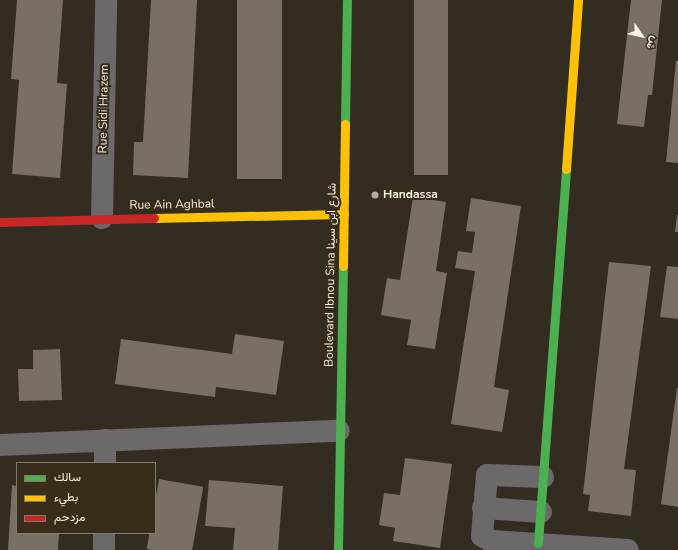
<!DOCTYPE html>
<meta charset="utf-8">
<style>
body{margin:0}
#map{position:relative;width:678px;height:550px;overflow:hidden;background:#322c21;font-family:"Nunito Sans",Vazirmatn,sans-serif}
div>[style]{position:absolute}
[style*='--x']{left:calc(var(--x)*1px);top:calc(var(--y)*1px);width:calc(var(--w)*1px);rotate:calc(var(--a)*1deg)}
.building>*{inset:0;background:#777063;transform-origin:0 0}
.street>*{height:22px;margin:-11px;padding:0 11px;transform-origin:11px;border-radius:11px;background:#6c696b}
.fast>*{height:9px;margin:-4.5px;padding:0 4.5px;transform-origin:4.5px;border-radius:4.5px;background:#4caf50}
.slow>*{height:9px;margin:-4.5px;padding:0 4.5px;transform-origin:4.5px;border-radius:4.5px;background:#ffc107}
.jam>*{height:9px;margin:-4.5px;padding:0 4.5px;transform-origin:4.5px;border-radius:4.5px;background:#c62828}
.dots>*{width:11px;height:11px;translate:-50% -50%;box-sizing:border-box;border:2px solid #382d1b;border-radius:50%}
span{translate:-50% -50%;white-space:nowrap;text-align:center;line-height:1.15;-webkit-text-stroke:4px #382d1b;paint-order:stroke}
.street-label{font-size:12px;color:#f8f1e6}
.poi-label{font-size:12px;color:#f8f1e6;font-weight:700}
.left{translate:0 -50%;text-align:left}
.legend{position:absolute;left:16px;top:462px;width:140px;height:72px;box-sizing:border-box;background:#382d1b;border:1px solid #857b6c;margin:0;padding:5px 7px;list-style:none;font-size:12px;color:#f8f1e6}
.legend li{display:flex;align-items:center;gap:8px;height:20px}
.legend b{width:20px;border:1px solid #857b6c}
.north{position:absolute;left:622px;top:16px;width:40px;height:40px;-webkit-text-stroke:3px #382d1b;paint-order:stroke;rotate:124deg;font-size:11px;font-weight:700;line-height:16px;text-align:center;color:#f8f1e6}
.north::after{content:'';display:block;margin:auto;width:14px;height:18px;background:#f8f1e6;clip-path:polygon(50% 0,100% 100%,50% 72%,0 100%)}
</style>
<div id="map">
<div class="building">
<i style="clip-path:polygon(17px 0,63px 0,57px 83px,67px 84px,60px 178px,12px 174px,19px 80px,11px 79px)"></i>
<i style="clip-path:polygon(151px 0,197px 0,188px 178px,133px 175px,134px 142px,143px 142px)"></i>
<i style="left:237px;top:0;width:45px;height:179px"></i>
<i style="left:414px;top:0;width:34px;height:175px"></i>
<i style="clip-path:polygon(631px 0,662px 0,652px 95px,648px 95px,644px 127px,617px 124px)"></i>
<i style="clip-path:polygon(676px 61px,678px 61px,678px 163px,666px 162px)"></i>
<i style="clip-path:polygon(413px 197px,446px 202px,436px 271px,447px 273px,435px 349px,407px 345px,411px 320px,381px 315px,387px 278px,400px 280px)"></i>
<i style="clip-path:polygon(471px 198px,521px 206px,494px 387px,509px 390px,502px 432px,451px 424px,475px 271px,455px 268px,458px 251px,472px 253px,475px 232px,466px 231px)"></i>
<i style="clip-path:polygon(677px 215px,678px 215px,678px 232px,675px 232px)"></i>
<i style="clip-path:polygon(609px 262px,651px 266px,624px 469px,636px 470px,631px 516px,588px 511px,590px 495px,583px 494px)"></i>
<i style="clip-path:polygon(667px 266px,678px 267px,678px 319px,660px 317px)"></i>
<i style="clip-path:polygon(235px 334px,284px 341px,276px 395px,216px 387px,215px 397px,115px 384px,121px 339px,232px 354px)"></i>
<i style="clip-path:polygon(60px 349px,62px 400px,19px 401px,18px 369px,33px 369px,33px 350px)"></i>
<i style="clip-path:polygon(677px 388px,678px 388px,678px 507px,661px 504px)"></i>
<i style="clip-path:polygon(405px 458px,452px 464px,440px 548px,393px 541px,395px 528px,379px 525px,384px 493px,400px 495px)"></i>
<i style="left:159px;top:479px;width:45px;height:71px;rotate:10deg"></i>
<i style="clip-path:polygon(209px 480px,283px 486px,278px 550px,233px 550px,235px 528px,205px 526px)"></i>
<i style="clip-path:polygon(12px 485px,17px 486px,17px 533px,59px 533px,58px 550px,8px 550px)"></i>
</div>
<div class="street">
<i style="--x:102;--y:218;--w:218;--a:-88.9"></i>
<i style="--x:0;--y:445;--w:339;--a:-2.4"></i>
<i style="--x:105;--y:463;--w:23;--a:-90"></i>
<i style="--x:543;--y:477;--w:56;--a:-178"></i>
<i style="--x:487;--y:475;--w:61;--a:94.7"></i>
<i style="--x:482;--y:536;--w:10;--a:29"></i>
<i style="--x:491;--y:541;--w:137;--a:3.8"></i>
<i style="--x:483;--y:508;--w:58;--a:3.9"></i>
<i style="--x:104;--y:550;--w:17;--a:-90"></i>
</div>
<div class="fast">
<i style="--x:345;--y:124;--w:124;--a:-89.1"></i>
<i style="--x:538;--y:543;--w:375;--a:-85.7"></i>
<i style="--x:338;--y:550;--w:284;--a:-89"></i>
</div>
<div class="slow">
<i style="--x:566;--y:169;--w:169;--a:-85.9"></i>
<i style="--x:154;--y:218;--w:190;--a:-1.2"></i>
<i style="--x:343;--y:266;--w:142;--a:-89.2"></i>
</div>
<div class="jam">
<i style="--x:0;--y:222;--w:154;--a:-1.5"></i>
</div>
<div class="dots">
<i style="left:375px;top:195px;background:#b3aca1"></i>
</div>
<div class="street-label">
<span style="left:104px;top:109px;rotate:-89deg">Rue Sidi Hrazem</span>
<span style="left:172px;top:205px;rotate:-1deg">Rue Ain Aghbal</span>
<span style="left:331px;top:275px;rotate:-89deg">Boulevard Ibnou Sina شارع ابن سينا</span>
</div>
<div class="poi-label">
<span class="left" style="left:383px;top:195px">Handassa</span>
</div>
<ul class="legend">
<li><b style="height:5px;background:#4caf50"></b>سالك</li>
<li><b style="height:5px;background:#ffc107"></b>بطيء</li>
<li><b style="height:5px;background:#c62828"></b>مزدحم</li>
</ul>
<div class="north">ش</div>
</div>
